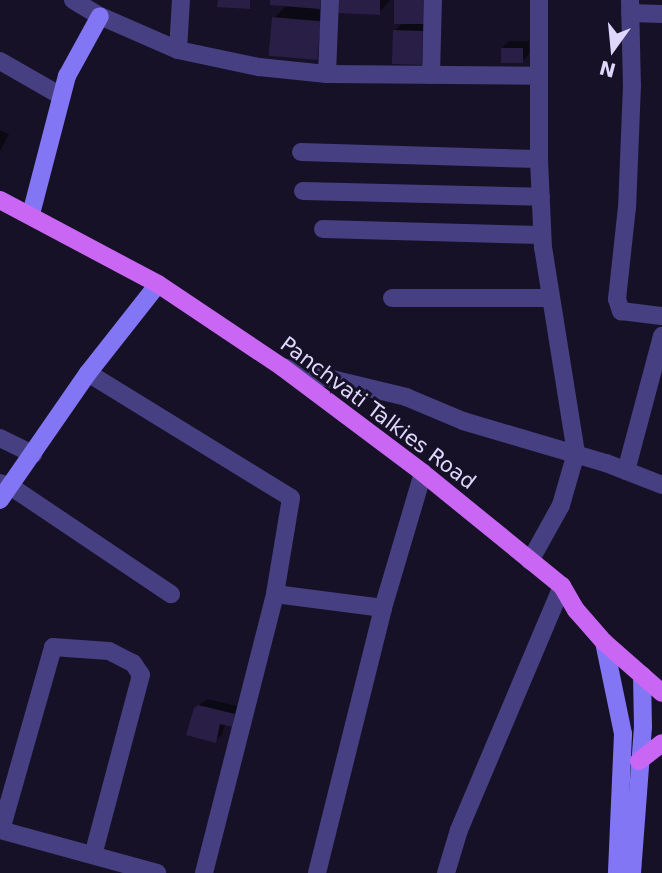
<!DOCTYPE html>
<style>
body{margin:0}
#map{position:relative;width:662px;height:873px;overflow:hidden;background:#161126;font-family:"DejaVu Sans",sans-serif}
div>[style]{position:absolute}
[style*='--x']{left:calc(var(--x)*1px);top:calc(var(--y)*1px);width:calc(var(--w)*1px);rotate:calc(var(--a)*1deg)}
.shadow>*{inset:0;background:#0007}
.building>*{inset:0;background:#291e45;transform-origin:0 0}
.street>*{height:18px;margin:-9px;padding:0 9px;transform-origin:9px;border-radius:9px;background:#463f81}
.secondary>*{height:18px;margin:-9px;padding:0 9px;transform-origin:9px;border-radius:9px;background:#8276f5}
.primary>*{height:18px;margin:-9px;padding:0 9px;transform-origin:9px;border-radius:9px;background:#c967f4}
span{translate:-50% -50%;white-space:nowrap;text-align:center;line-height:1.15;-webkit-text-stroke:6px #161126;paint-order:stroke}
.street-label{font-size:21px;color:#dfd8fc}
.north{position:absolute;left:578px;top:14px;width:70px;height:70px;-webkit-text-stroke:5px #161126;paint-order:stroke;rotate:195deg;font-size:19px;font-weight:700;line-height:28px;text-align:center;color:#dfd8fc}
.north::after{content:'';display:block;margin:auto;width:24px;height:32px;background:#dfd8fc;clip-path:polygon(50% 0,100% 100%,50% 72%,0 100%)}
</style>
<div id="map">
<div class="shadow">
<i style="clip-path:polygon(272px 0,327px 0,317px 10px,331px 11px,329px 45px,274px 18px,287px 5px)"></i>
<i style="clip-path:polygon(340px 0,390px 0,379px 13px)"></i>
<i style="clip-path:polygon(396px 0,431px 0,429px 56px,422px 63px,395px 31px,403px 22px)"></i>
<i style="clip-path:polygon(509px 41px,529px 41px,529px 54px,522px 61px,502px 48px)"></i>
<i style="clip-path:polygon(0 130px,9px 134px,0 151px)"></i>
<i style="clip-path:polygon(207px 699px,241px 707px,238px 718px,231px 725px,225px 724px,222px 734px,215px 741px,195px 709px)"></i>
</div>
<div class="building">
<i style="clip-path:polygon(218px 0,250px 0,250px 9px,217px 7px)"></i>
<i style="clip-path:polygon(270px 0,321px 0,320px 9px,270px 5px)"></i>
<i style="clip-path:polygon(339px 0,380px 0,380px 15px,338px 13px)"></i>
<i style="left:394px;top:0;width:30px;height:24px"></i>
<i style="left:272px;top:17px;width:49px;height:39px;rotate:5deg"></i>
<i style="left:393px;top:30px;width:30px;height:34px;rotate:2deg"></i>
<i style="left:501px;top:48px;width:22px;height:15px"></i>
<i style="clip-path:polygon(198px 705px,235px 714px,232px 727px,220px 724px,216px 743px,186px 735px,194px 708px)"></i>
</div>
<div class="street">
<i style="--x:73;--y:0;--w:31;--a:31"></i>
<i style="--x:100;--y:16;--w:85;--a:23.6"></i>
<i style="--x:178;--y:50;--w:83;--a:11.9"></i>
<i style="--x:259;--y:67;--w:68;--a:5.9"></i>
<i style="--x:327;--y:74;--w:211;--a:0.5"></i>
<i style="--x:630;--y:0;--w:85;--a:88.7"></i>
<i style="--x:632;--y:85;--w:122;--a:92.3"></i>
<i style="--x:627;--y:207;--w:93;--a:96.2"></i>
<i style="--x:617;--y:299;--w:13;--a:72"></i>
<i style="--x:621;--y:311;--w:41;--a:7"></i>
<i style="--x:630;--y:13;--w:32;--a:2"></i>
<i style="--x:178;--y:50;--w:50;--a:-86.6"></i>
<i style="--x:0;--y:61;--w:70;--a:29.8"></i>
<i style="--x:327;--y:74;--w:74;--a:-87.7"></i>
<i style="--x:431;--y:75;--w:75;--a:-88.5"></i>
<i style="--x:301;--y:152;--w:238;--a:1.7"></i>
<i style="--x:303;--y:191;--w:238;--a:1.4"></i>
<i style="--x:323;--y:229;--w:219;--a:1.6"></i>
<i style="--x:392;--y:298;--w:157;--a:0"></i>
<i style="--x:282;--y:367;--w:128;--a:13.6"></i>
<i style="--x:406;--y:397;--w:62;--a:22.8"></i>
<i style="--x:463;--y:421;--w:149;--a:16.4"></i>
<i style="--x:606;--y:463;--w:60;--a:21.4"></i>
<i style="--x:88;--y:373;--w:238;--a:31.6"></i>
<i style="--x:291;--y:498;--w:97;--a:99.5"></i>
<i style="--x:0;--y:438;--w:37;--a:26"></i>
<i style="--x:626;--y:471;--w:140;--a:-75.1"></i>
<i style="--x:0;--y:483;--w:10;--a:17"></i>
<i style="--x:10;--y:486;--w:194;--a:33.9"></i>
<i style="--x:530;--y:561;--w:64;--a:-61"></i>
<i style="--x:561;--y:505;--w:54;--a:-73.9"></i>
<i style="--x:576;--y:453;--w:208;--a:-99.1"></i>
<i style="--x:543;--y:248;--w:89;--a:-92.6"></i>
<i style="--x:539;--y:159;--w:159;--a:-90"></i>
<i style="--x:0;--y:830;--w:163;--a:15.3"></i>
<i style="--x:1;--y:830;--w:190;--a:-74.1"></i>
<i style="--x:53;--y:647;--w:56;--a:4.1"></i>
<i style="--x:109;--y:651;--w:27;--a:27"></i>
<i style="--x:133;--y:663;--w:14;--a:56"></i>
<i style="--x:141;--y:675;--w:186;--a:104.9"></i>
<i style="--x:204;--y:873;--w:288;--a:-75.7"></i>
<i style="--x:275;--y:594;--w:109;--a:7.4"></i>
<i style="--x:317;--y:873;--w:273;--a:-76"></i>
<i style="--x:383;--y:608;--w:141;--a:-73.5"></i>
<i style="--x:446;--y:873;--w:45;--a:-73.2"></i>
<i style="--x:459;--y:830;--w:265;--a:-67.1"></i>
</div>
<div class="secondary">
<i style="--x:31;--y:214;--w:143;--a:-75.4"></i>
<i style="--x:67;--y:76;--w:68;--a:-61.2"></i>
<i style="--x:0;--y:500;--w:155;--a:-55.3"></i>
<i style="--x:88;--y:373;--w:113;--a:-51.8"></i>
<i style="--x:604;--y:642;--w:94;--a:78.3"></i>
<i style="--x:623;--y:734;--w:139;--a:92.5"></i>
<i style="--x:632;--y:873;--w:146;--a:-85.7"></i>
<i style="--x:643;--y:727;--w:52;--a:-91.1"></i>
</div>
<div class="primary">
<i style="--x:0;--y:200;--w:179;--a:28"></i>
<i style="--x:158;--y:284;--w:149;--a:33.8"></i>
<i style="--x:282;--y:367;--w:176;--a:36.9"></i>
<i style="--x:423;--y:473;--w:179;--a:39.1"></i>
<i style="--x:562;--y:586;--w:28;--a:60"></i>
<i style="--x:576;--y:610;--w:43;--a:48.8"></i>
<i style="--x:604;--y:642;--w:77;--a:41.3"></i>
<i style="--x:639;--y:761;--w:29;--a:-38"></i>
</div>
<div class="street-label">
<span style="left:378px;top:413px;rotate:37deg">Panchvati Talkies Road</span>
</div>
<div class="north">N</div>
</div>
